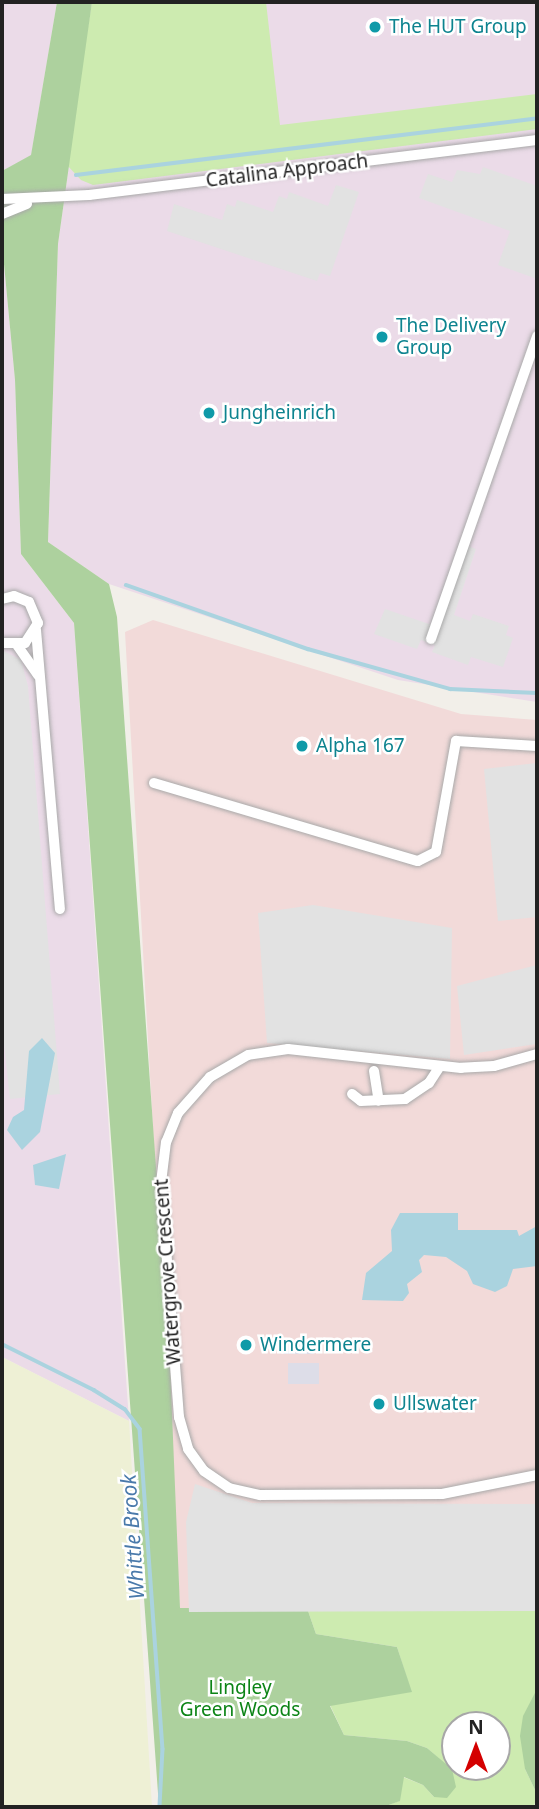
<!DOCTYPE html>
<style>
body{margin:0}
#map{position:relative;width:539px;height:1809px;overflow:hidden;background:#f2efe9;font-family:"Noto Sans",sans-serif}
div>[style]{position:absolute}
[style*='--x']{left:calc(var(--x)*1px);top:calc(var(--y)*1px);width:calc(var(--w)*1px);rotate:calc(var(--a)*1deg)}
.commercial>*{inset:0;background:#f2dad9}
.industrial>*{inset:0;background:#ebdbe8}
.farmland>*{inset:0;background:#eef0d5}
.grass>*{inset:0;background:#cdebb0}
.forest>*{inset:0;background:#add19e}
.parking>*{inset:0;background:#e2e2e2}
.plaza>*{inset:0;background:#dddde8;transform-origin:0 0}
.water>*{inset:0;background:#aad3df}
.stream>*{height:3.5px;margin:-1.75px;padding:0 1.75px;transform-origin:1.75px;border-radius:1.75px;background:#aad3df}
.roads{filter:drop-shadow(0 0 2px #a9a9a9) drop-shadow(0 0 2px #a9a9a9)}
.minor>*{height:10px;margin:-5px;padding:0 5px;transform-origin:5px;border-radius:5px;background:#fff}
.dots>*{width:19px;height:19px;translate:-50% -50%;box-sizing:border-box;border:4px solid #fff;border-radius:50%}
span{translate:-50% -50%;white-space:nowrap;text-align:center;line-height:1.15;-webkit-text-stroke:5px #fff;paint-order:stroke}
.culture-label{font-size:19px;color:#0d838f}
.left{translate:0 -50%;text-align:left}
.street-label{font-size:19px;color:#222}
.park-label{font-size:19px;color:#0c8416}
.water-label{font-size:21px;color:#4a7aab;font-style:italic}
.frame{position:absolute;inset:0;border:4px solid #222;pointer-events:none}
.north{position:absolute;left:441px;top:1711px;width:70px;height:70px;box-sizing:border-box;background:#fff;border:2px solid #a7a7a7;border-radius:50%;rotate:0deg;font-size:19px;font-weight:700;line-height:28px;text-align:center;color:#222}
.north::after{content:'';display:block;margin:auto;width:24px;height:32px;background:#d40000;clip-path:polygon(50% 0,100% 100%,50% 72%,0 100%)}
</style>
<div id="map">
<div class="commercial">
<i style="clip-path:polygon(153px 620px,461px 714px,537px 720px,537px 1607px,180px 1608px,125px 632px)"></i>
</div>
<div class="industrial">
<i style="clip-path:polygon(2px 2px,57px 2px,31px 156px,2px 171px)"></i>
<i style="clip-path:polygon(92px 2px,537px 2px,537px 702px,398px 680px,109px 584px,48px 542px,58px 244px)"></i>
<i style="clip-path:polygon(2px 243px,15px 380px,21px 554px,74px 623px,129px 1421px,2px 1357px)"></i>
</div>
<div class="farmland">
<i style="clip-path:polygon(2px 1357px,129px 1421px,152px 1807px,2px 1807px)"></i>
</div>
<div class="grass">
<i style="clip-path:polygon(92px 2px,266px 2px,280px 125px,537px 94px,537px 129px,93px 185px,81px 180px,66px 164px)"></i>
<i style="clip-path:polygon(evenodd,537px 1607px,537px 1689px,525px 1769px,537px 1794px,534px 1807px,383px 1807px,399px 1801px,403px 1777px,423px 1785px,434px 1797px,452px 1770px,427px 1748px,407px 1741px,344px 1735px,330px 1705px,411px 1691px,397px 1647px,316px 1634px,307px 1608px,537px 1607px,455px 1725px,497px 1725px,497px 1767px,455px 1767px,455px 1725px)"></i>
</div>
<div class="forest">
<i style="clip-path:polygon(57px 2px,92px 2px,58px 244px,48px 542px,109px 584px,117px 617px,170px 1365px,180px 1608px,307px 1608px,316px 1634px,397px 1647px,412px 1692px,330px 1706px,344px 1735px,407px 1741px,427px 1748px,452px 1769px,456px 1787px,447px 1798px,434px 1797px,423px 1785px,404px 1777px,400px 1801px,383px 1807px,159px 1807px,74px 623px,21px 554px,15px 380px,2px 243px,2px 171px,31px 155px)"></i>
<i style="clip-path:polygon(537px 1689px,537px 1794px,525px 1769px,520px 1736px,523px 1716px)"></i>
</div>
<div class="parking">
<i style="clip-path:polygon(483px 167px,537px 186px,537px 279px,498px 265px,510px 231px,419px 198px,428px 174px,452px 182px,457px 170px,480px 174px)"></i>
<i style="clip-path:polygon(336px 185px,359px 192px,330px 276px,320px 273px,317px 281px,167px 231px,174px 204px,222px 220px,227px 204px,235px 207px,237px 200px,273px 212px,279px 196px,287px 199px,289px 192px,328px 206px)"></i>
<i style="clip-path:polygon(460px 543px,476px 549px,454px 615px,470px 621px,473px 614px,509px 626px,506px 635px,513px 638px,503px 667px,471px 657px,468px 665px,432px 652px,435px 645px,421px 640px,417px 649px,374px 634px,385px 609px,432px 625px)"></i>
<i style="clip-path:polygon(2px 650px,21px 660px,28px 686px,60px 1094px,10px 1099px,2px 1026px)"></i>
<i style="clip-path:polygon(537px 763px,537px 917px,498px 921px,484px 769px)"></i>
<i style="clip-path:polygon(313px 905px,452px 928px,450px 1059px,267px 1043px,258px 913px)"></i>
<i style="clip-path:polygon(537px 965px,537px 1044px,464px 1055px,457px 986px)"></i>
<i style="clip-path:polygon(195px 1484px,252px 1503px,537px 1504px,537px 1611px,189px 1612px,186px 1522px)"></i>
</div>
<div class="plaza">
<i style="left:283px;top:1341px;width:31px;height:13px"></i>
<i style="left:288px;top:1363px;width:31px;height:21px"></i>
</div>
<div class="water">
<i style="clip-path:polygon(42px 1038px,55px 1053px,40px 1132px,22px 1150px,7px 1130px,13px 1117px,24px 1110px,29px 1051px)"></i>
<i style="clip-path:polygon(66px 1154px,59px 1189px,35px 1185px,33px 1165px)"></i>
<i style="clip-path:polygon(400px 1213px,458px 1213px,458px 1230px,517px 1230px,519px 1236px,537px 1226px,537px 1266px,513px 1269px,507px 1286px,495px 1292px,473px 1284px,467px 1271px,446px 1257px,424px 1255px,419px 1260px,422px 1272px,407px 1284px,409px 1293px,403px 1301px,362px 1300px,366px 1273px,392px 1251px,391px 1230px)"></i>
</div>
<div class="stream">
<i style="--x:76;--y:175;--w:465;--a:-7"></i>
<i style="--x:126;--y:585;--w:193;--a:19.4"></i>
<i style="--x:308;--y:649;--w:148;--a:15.7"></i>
<i style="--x:450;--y:689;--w:87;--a:2.6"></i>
<i style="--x:2;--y:1344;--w:103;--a:26.6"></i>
<i style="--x:94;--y:1390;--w:36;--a:32"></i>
<i style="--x:125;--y:1409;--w:25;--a:53"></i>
<i style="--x:140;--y:1429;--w:321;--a:85.9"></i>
<i style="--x:163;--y:1749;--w:58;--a:93"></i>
</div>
<div class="roads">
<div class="minor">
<i style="--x:2;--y:199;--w:87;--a:-2.6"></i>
<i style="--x:89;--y:195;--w:451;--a:-7"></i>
<i style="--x:2;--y:214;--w:27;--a:-22"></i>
<i style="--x:2;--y:599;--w:12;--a:-14"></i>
<i style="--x:14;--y:596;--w:16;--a:22"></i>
<i style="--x:29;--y:602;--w:23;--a:67"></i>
<i style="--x:38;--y:623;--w:24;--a:123"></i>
<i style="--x:25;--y:643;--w:23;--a:180"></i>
<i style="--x:36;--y:630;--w:280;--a:85.1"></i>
<i style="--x:431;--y:639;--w:321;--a:-70.7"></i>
<i style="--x:17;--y:645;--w:37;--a:55"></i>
<i style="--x:154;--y:783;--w:275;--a:16.5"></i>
<i style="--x:418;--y:861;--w:20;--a:-27"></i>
<i style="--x:436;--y:852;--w:113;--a:-79.8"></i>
<i style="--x:456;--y:741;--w:81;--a:3.5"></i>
<i style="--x:537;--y:1054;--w:45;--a:164.4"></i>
<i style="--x:494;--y:1066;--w:33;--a:177"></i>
<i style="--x:461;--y:1068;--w:174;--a:-173.7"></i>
<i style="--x:288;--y:1049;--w:40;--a:171.5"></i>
<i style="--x:248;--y:1055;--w:44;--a:149.9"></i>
<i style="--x:210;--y:1077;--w:48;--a:131.6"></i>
<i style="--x:178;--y:1113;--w:31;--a:112"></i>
<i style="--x:166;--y:1142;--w:41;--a:97"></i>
<i style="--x:161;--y:1183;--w:235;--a:85.6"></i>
<i style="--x:179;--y:1417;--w:33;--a:74"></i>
<i style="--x:188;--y:1449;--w:27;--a:54"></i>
<i style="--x:204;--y:1471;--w:30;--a:34"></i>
<i style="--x:229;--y:1488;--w:32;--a:13"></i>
<i style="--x:260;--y:1495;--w:182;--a:-0.3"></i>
<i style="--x:442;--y:1494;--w:97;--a:-11.3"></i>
<i style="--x:374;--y:1071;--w:30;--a:81"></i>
<i style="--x:352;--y:1094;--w:11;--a:38"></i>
<i style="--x:361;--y:1101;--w:44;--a:-2.6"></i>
<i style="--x:405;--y:1099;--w:29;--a:-34"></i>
<i style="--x:429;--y:1083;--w:20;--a:-57"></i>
</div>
</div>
<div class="dots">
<i style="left:375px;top:27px;background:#0f9aa8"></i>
<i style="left:382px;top:337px;background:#0f9aa8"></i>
<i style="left:209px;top:413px;background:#0f9aa8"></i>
<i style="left:302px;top:746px;background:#0f9aa8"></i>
<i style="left:246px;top:1345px;background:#0f9aa8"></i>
<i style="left:379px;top:1404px;background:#0f9aa8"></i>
</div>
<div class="culture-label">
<span class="left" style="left:389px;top:27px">The HUT Group</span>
<span class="left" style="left:396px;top:337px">The Delivery<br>Group</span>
<span class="left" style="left:223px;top:413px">Jungheinrich</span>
<span class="left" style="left:316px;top:746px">Alpha 167</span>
<span class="left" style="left:260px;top:1345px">Windermere</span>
<span class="left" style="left:393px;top:1404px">Ullswater</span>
</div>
<div class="street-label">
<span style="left:287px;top:171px;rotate:-7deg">Catalina Approach</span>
<span style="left:168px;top:1272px;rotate:-94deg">Watergrove Crescent</span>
</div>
<div class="park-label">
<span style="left:240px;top:1699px">Lingley<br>Green Woods</span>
</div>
<div class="water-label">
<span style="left:132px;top:1537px;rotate:-94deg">Whittle Brook</span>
</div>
<div class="frame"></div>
<div class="north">N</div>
</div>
